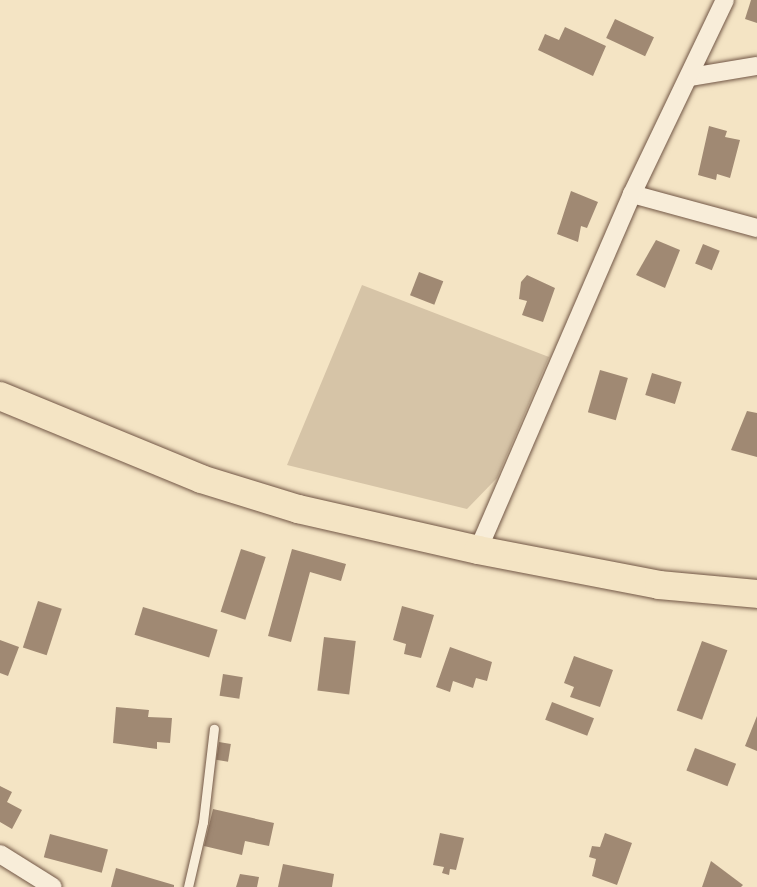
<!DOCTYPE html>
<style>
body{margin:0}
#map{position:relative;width:757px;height:887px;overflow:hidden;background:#f4e4c4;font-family:"Libre Caslon Text",serif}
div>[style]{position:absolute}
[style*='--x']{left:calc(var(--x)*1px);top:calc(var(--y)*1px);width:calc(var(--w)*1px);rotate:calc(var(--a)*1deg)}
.green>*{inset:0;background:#d6c4a7}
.building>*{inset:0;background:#a08973;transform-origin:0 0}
.roads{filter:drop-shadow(0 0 2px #715645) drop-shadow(0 0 2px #715645)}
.service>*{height:9px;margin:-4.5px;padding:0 4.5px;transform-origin:4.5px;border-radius:4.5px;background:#f8edd9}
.minor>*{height:18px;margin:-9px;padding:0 9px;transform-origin:9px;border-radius:9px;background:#f8edd9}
.primary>*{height:28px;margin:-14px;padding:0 14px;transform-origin:14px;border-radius:14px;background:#f4e4c4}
span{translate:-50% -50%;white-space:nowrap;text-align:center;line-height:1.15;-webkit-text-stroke:4.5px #f8edd9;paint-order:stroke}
</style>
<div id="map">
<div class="green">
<i style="clip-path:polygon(362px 285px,549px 357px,497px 478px,467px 509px,287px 465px)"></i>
</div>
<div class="building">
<i style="clip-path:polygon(751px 0,757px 0,757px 23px,745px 19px)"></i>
<i style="left:615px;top:19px;width:43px;height:21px;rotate:25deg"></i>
<i style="clip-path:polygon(565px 27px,606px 46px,593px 76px,538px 50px,545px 34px,559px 40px)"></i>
<i style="clip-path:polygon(709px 126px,727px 131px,725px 137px,740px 140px,730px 178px,717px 174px,716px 180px,698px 175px)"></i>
<i style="clip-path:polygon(571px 191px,598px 202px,587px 228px,581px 226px,578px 242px,557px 234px)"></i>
<i style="clip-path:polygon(656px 240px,680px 250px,665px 288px,636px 275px)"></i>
<i style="left:703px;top:244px;width:18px;height:21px;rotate:22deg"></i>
<i style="left:419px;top:272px;width:26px;height:25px;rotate:21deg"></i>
<i style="clip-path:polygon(527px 275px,555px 288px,543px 322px,522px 315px,527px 301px,519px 299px,521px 282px)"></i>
<i style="left:600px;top:370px;width:29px;height:44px;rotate:16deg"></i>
<i style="left:652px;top:373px;width:31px;height:23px;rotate:17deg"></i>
<i style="clip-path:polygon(747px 411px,757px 413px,757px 457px,731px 450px)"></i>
<i style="left:241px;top:549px;width:26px;height:66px;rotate:18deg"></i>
<i style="clip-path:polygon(292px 549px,346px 564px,341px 581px,310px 572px,291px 642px,268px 636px)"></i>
<i style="left:38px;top:601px;width:25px;height:49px;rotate:18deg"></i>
<i style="clip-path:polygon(402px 606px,434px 615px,421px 658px,404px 654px,406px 644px,393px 640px)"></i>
<i style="left:143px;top:607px;width:78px;height:29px;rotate:17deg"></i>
<i style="left:324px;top:637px;width:32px;height:54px;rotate:7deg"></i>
<i style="clip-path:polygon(0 640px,19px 647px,8px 676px,0 673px)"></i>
<i style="left:702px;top:641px;width:27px;height:74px;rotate:20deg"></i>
<i style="clip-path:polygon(450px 647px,492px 662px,487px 681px,476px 678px,473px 688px,453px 681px,450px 692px,436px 687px)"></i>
<i style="clip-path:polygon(574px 656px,613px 670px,600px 707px,570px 697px,574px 687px,564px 683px)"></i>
<i style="left:223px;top:674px;width:20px;height:22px;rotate:9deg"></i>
<i style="left:552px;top:702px;width:45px;height:19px;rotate:21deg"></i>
<i style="clip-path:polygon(116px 707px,149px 710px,148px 717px,172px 718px,170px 743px,157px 742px,157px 749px,113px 743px)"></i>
<i style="clip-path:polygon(757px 716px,757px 751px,745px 746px)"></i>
<i style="left:219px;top:742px;width:12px;height:18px;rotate:9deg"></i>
<i style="left:695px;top:748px;width:44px;height:24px;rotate:21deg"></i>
<i style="clip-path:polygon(0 786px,12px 792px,7px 802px,22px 810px,12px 829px,0 822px)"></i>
<i style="clip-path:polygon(213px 809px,274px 823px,269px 846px,245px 841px,242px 855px,204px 846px)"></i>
<i style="clip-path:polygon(440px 833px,464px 838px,456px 870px,450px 869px,449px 875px,442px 873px,444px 867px,433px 865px)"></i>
<i style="clip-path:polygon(605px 833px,632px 843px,617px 885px,592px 876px,596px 859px,589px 857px,592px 846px,600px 847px)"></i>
<i style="left:50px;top:834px;width:60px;height:24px;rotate:15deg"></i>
<i style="clip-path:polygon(711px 861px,743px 885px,741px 887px,702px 887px)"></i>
<i style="clip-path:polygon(283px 864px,334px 874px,332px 887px,278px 887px)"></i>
<i style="clip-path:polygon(116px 868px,174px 885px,174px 887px,111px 887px)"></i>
<i style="clip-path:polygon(240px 874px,259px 877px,257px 887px,236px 887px)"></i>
</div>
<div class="roads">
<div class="service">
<i style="--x:188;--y:887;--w:67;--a:-77"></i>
<i style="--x:203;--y:822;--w:94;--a:-83.3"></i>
</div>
<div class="minor">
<i style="--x:691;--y:77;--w:67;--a:-9.5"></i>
<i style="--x:632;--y:194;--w:130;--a:15.2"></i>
<i style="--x:478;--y:550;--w:388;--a:-66.6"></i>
<i style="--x:632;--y:194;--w:215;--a:-64.4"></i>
<i style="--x:0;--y:854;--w:62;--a:31.9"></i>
</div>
<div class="primary">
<i style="--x:0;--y:396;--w:217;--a:22.4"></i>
<i style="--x:201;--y:479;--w:102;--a:17.2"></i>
<i style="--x:298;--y:509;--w:185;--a:12.8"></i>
<i style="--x:478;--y:550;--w:184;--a:10.9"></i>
<i style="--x:659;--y:585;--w:98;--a:5.2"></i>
</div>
</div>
</div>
